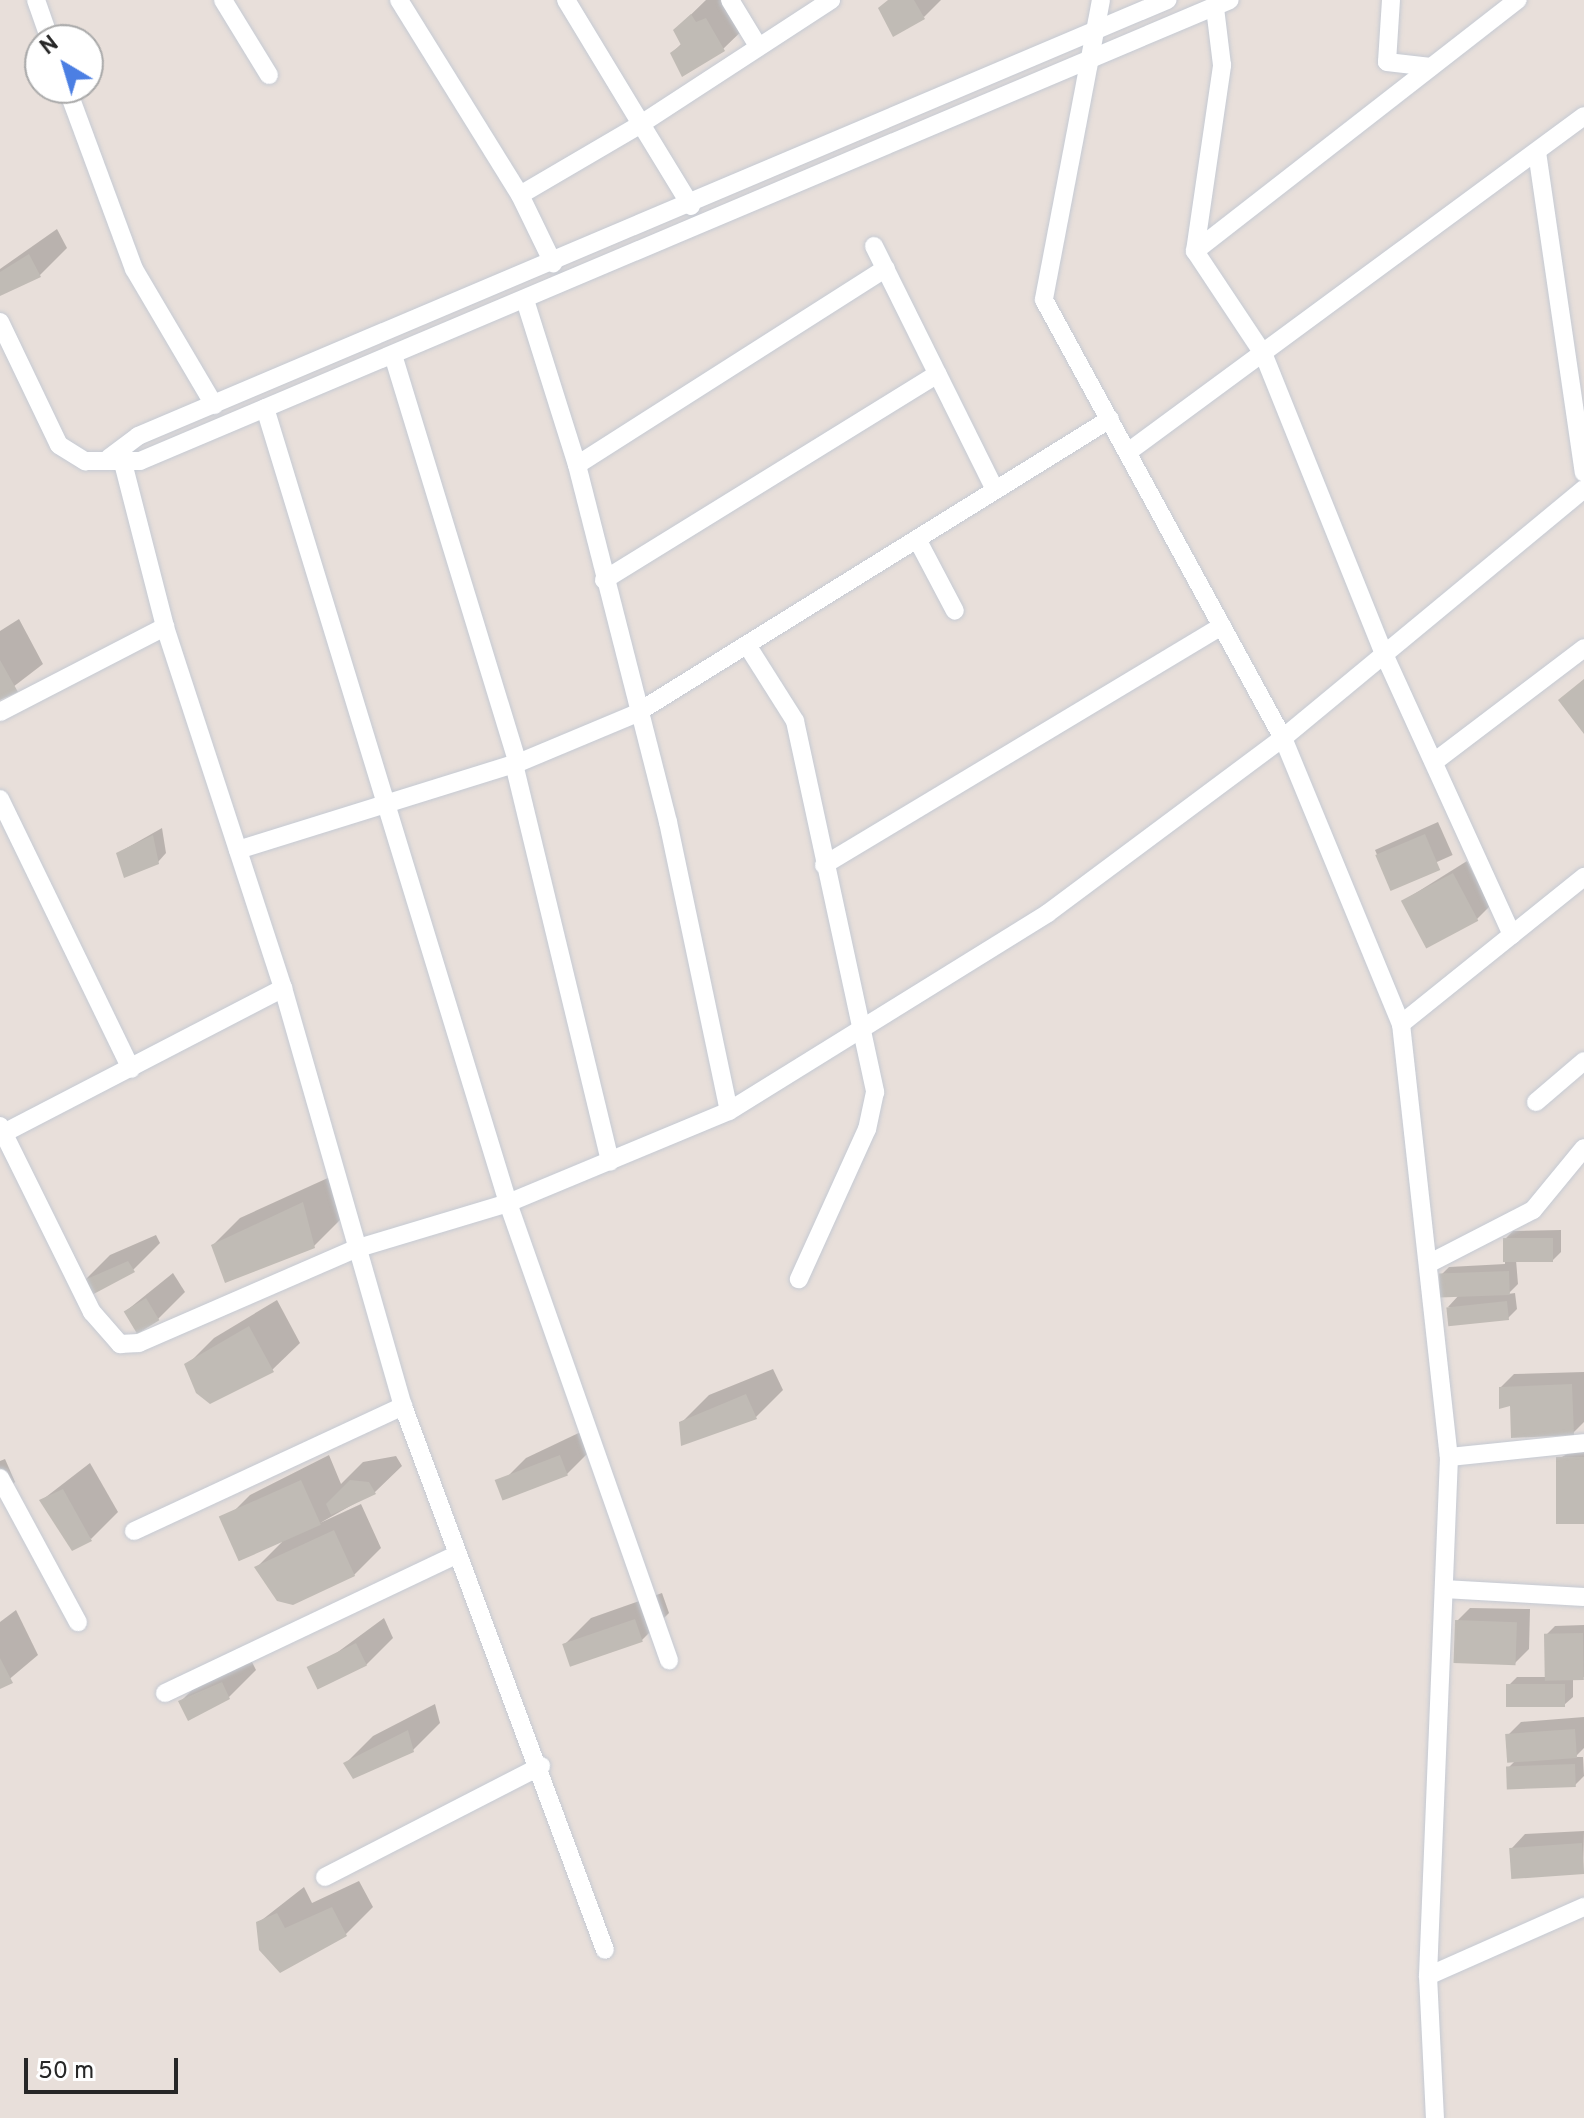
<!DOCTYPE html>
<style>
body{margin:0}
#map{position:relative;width:1584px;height:2118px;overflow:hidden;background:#e8dfda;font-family:Overpass,sans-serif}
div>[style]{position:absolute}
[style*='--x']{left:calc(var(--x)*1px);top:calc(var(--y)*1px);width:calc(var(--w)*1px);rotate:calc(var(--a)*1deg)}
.shadow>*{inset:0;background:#0003;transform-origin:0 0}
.building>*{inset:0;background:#c0bbb5;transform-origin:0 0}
.roads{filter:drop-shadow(0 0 2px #c5cad3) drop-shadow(0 0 2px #c5cad3)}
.minor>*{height:18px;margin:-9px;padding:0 9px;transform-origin:9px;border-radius:9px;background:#fff}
span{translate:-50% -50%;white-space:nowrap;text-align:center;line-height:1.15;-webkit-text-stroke:6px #fff;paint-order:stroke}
.north{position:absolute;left:24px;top:24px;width:80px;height:80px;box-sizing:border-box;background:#fff;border:2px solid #a9a9a9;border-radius:50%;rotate:322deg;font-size:22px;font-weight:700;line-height:32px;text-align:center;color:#272727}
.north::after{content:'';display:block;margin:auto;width:28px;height:36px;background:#4c7fe3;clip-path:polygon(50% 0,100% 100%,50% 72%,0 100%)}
.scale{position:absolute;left:24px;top:2058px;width:154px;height:36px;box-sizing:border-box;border:4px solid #272727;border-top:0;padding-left:10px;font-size:24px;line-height:28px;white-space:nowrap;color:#272727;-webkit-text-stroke:6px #fff;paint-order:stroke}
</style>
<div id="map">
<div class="shadow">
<i style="clip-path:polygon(706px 0,738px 0,751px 22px,723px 49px,672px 53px,682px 43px,675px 30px)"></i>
<i style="clip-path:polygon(889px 0,941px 0,924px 17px)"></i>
<i style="clip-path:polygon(57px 229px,67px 248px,40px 275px,0 294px,0 269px)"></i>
<i style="clip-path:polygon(19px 619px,43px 664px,0 697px,0 631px)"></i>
<i style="left:1438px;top:822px;width:36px;height:69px;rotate:66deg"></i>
<i style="clip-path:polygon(162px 828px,166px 853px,158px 862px,118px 853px)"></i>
<i style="clip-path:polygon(1467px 861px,1490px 906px,1477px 919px,1403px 901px)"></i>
<i style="clip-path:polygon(330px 1177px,341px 1219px,314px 1246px,213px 1245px,240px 1218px)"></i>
<i style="clip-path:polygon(1561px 1230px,1561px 1252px,1553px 1260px,1516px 1260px,1518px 1284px,1508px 1294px,1515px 1293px,1517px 1309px,1508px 1318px,1448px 1307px,1459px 1295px,1441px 1275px,1449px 1267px,1505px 1264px,1505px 1239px,1513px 1231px)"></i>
<i style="clip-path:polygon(156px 1235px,160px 1243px,133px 1270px,83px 1282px,110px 1255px)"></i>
<i style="clip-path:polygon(173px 1273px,185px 1292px,158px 1319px,126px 1311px)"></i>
<i style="clip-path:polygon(277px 1300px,300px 1343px,272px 1370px,187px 1365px,214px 1338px)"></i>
<i style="clip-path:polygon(773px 1369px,783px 1390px,756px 1417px,681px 1423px,709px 1395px)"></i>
<i style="clip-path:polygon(1584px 1372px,1584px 1422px,1573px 1433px,1512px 1403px,1501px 1387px,1514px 1374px)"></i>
<i style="clip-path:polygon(587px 1429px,594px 1447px,567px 1474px,499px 1485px,526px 1458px)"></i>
<i style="clip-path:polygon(1584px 1445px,1584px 1522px,1558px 1459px)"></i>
<i style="clip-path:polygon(329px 1455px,341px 1484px,363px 1462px,396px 1456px,402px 1466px,375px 1492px,320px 1523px,361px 1504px,381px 1548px,354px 1575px,257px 1567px,282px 1542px,223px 1522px,250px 1495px)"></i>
<i style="clip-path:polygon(5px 1459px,15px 1482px,0 1497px,0 1461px)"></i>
<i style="clip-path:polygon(90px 1463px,118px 1512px,91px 1539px,42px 1500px)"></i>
<i style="clip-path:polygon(662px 1593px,669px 1613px,642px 1640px,564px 1645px,591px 1618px)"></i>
<i style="clip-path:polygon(1470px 1608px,1530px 1609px,1529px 1649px,1515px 1663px,1457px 1621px)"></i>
<i style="clip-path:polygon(16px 1610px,38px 1655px,0 1687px,0 1622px)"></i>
<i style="clip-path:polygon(384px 1618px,393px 1638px,366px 1665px,312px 1671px)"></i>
<i style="clip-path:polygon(1584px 1625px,1584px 1677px,1573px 1678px,1573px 1697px,1564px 1705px,1508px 1686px,1517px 1677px,1547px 1677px,1546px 1635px,1555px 1626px)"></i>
<i style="clip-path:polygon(249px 1656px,256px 1670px,229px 1697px,181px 1701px,208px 1674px)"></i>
<i style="clip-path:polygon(435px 1704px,440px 1723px,413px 1750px,346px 1763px,373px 1736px)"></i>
<i style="clip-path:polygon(1584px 1717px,1584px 1748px,1575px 1757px,1583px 1757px,1584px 1776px,1575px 1785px,1508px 1768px,1515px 1761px,1507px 1736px,1521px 1722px)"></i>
<i style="clip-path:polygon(1584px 1831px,1583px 1872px,1512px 1848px,1525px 1834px)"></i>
<i style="clip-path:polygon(359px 1881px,373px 1907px,346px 1934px,280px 1970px,258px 1923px,304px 1887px,312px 1903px)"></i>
</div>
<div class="building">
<i style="clip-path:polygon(888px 0,914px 0,925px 19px,893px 37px,878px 8px)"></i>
<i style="clip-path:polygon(691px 14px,696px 22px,706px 18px,725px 51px,682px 77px,670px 53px,681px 45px,673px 30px)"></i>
<i style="clip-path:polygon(29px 254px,41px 277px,0 296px,0 272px)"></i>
<i style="clip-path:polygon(0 660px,18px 692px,0 700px)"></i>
<i style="clip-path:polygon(1584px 679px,1584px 734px,1558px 700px)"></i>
<i style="left:1425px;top:834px;width:39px;height:54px;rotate:67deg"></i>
<i style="clip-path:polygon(153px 835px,159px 864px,124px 878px,116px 853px)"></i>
<i style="left:1453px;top:873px;width:54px;height:59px;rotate:62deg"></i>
<i style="clip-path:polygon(303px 1202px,315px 1248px,225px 1283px,211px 1245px)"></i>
<i style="left:1503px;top:1238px;width:50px;height:24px"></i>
<i style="clip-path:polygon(128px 1261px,135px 1272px,88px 1297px,80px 1282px)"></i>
<i style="left:1509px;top:1271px;width:24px;height:70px;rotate:88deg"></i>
<i style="left:146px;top:1298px;width:26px;height:26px;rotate:59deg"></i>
<i style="left:1507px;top:1301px;width:19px;height:61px;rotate:84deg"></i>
<i style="clip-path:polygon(249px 1326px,274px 1372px,210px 1404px,196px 1393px,184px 1364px)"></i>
<i style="clip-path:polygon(1572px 1384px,1574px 1435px,1511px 1438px,1510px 1406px,1499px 1409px,1499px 1387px)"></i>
<i style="clip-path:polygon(746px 1394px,757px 1419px,681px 1446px,679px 1422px)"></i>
<i style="left:560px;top:1455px;width:22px;height:70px;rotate:69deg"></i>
<i style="left:1584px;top:1457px;width:67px;height:28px;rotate:90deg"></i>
<i style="left:301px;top:1480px;width:49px;height:90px;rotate:66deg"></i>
<i style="clip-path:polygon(350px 1480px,369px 1482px,376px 1494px,331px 1515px,326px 1504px)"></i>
<i style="clip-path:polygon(63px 1489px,92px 1541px,72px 1551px,39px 1500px)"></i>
<i style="clip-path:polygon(334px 1530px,355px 1576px,293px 1605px,277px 1601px,254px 1567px)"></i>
<i style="left:635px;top:1619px;width:24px;height:77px;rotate:71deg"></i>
<i style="left:1455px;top:1620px;width:62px;height:43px;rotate:2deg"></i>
<i style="left:1583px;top:1633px;width:47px;height:39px;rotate:89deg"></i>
<i style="left:356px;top:1643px;width:25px;height:55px;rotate:64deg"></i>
<i style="clip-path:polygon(0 1658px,13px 1683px,0 1689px)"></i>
<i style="clip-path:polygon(222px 1682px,230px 1699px,188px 1721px,178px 1701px)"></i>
<i style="left:1565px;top:1684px;width:23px;height:59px;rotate:90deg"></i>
<i style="left:1575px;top:1729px;width:29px;height:70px;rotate:86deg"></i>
<i style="clip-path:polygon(408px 1730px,414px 1752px,353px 1779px,343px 1763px)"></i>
<i style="left:1575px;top:1764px;width:23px;height:69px;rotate:88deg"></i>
<i style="left:1582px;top:1843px;width:31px;height:73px;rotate:86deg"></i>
<i style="clip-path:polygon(332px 1907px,347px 1936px,280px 1973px,259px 1950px,256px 1922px,277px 1913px,285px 1928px)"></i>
</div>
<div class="roads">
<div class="minor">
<i style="--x:36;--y:0;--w:42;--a:70.7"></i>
<i style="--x:223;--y:0;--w:88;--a:58.5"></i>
<i style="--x:399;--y:0;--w:229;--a:58.2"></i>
<i style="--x:520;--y:195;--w:140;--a:-30.4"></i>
<i style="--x:641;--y:124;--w:96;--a:58.6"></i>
<i style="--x:566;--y:0;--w:145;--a:58.8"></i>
<i style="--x:641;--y:124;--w:227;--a:-33.1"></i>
<i style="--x:730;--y:0;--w:54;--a:58.7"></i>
<i style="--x:1101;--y:0;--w:305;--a:100.8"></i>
<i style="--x:1044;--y:300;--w:499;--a:61.4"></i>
<i style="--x:1283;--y:738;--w:309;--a:67.6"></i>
<i style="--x:1401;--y:1024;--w:436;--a:83.7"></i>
<i style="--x:1449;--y:1457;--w:519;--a:92.32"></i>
<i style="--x:1428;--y:1976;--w:142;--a:87.2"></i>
<i style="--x:1391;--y:0;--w:62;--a:93.7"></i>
<i style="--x:1387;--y:62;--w:44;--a:6.5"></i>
<i style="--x:67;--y:88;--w:193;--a:69.7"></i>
<i style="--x:134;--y:269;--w:158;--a:59.5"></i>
<i style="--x:1537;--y:152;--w:324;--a:81.7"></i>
<i style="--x:520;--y:195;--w:76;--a:64.1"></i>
<i style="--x:874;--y:246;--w:272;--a:63.6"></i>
<i style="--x:1195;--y:251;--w:188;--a:-81.7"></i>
<i style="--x:1222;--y:65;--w:57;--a:-97"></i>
<i style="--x:525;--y:300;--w:173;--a:72.5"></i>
<i style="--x:577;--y:465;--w:368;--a:75.7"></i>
<i style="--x:668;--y:822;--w:295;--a:78.1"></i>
<i style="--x:0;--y:322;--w:136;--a:64.4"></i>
<i style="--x:59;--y:445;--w:31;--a:32"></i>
<i style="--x:85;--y:461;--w:55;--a:0"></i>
<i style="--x:140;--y:461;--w:1183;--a:-22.93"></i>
<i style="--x:393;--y:355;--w:427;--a:73"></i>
<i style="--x:265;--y:408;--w:831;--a:73"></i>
<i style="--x:508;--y:1203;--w:485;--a:70.6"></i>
<i style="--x:1128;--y:452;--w:566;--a:-36.38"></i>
<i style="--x:109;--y:458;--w:36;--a:-37"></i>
<i style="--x:138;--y:436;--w:1118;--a:-22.96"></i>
<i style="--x:122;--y:459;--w:173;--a:75.6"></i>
<i style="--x:165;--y:627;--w:380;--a:71.9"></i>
<i style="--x:283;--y:988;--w:435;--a:74"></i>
<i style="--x:403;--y:1406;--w:580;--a:69.63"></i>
<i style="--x:577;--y:465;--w:366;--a:-32.5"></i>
<i style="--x:917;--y:539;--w:81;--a:62.2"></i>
<i style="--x:604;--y:580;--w:392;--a:-31.7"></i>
<i style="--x:747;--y:645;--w:90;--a:57.7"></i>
<i style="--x:795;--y:721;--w:380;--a:77.8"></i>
<i style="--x:875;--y:1092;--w:38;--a:102"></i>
<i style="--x:867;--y:1129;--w:165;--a:114.4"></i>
<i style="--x:0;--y:712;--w:186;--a:-27.3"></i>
<i style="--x:1434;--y:762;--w:188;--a:-37.2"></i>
<i style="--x:514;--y:764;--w:409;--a:76.4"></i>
<i style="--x:0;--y:799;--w:300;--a:64.1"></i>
<i style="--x:238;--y:850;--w:293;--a:-17.3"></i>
<i style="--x:518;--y:763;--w:127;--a:-22.7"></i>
<i style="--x:635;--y:714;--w:559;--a:-31.84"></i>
<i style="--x:824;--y:865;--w:464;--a:-31"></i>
<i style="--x:1512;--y:935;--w:309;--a:-114.5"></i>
<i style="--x:1384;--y:654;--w:322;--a:-111.9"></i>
<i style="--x:1264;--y:355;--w:125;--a:-123.6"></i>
<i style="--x:1195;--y:251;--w:409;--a:-37.9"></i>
<i style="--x:1401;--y:1024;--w:235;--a:-38.8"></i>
<i style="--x:1536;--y:1102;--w:63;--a:-40.5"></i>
<i style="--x:0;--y:1126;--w:208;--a:63.7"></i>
<i style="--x:92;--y:1312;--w:43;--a:48.8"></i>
<i style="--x:120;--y:1344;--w:19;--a:-3"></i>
<i style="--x:139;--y:1343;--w:236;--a:-23.5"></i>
<i style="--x:355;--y:1249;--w:160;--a:-16.7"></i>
<i style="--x:508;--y:1203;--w:239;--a:-22.6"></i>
<i style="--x:729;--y:1111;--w:375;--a:-31.8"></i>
<i style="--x:1048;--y:913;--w:293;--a:-36.7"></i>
<i style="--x:1283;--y:738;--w:391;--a:-39.6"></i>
<i style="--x:0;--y:1135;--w:319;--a:-27.4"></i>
<i style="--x:1428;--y:1264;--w:118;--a:-27.2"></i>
<i style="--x:1533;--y:1210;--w:80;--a:-50.6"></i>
<i style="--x:1449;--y:1457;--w:136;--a:-5.9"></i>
<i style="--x:0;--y:1478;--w:164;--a:61.6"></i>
<i style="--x:134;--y:1531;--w:297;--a:-24.9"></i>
<i style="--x:1444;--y:1589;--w:140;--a:3.3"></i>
<i style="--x:165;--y:1693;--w:322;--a:-25.4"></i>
<i style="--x:325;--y:1877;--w:243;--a:-27.2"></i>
<i style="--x:1428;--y:1976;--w:171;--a:-23.9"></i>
</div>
</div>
<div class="north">N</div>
<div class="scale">50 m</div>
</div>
